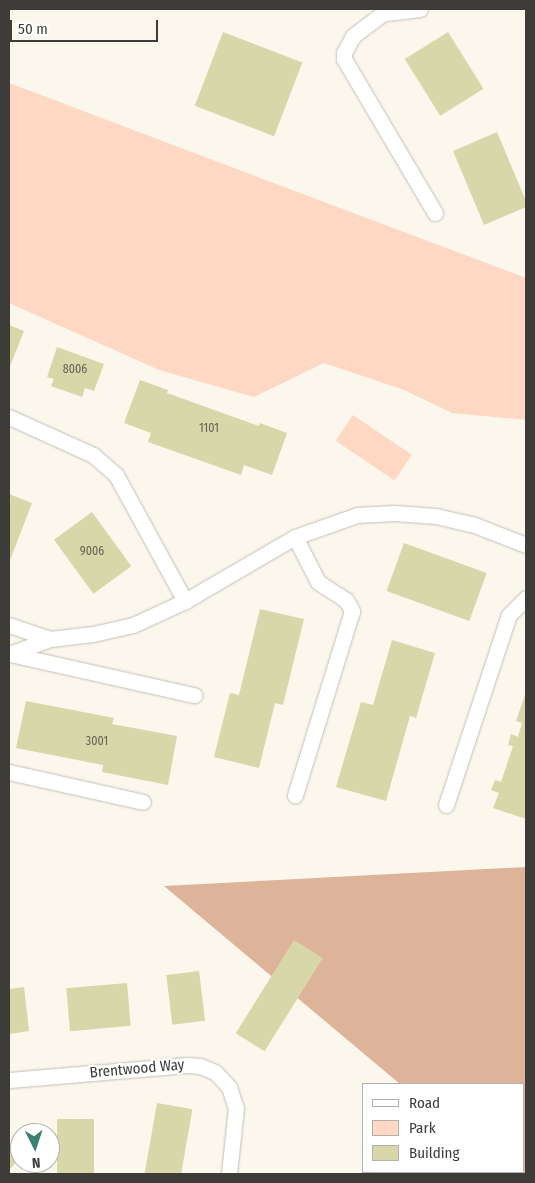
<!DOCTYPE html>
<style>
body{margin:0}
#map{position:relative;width:535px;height:1183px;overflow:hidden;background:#fbf7ed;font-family:"Fira Sans Condensed",sans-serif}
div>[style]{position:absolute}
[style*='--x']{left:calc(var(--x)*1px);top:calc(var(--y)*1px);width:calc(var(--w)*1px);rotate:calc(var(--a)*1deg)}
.green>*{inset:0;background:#fed8c2;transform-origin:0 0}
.forest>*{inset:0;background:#ddb399}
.building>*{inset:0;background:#d7d7a9;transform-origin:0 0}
.roads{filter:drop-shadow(0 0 1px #c3bfb6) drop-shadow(0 0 1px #c3bfb6)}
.minor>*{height:15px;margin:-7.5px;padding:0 7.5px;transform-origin:7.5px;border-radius:7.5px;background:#fff}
span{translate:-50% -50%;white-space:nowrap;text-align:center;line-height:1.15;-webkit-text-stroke:4px #fff;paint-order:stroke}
.number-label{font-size:12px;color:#646354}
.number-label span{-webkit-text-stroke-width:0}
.street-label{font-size:15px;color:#3d3c38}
.frame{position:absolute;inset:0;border:10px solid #3d3c38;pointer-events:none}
.legend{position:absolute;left:362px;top:1083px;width:162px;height:90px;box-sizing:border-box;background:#fff;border:1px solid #b1b1af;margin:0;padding:6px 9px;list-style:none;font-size:15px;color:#3d3c38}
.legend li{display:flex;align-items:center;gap:10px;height:25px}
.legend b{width:25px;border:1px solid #b1b1af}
.north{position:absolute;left:10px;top:1123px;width:50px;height:50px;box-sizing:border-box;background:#fff;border:1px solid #b1b1af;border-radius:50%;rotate:176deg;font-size:14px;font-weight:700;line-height:20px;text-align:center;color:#3d3c38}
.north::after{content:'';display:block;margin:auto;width:18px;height:22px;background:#3c7f73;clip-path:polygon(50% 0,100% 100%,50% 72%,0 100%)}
.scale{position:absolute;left:10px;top:20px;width:148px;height:22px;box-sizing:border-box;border:2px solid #3d3c38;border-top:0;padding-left:6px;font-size:15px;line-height:18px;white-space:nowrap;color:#3d3c38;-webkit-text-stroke:4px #fff;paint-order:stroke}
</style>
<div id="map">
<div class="green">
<i style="clip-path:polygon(9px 83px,526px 278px,526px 420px,452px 413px,404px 390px,324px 363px,254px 397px,159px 370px,9px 303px)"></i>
<i style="left:353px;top:415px;width:71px;height:31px;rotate:34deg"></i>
</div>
<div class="forest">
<i style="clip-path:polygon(526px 867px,526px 1174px,507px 1174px,504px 1172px,524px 1172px,524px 1084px,400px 1084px,164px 886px)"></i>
</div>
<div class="building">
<i style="left:223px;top:32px;width:85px;height:79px;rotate:21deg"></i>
<i style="left:448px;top:32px;width:67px;height:51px;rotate:58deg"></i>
<i style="clip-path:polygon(497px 132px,526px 201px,526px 207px,484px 225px,453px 151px)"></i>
<i style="clip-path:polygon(9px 325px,24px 331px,9px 369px)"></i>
<i style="clip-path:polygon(57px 347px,104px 364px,94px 391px,85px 388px,82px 397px,51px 386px,54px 379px,47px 377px)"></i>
<i style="clip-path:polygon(140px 380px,168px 390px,167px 393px,259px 426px,260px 423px,287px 433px,272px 475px,244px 465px,241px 475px,148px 442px,151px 433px,124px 423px)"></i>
<i style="clip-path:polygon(9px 494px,32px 503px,9px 563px)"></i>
<i style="left:92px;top:512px;width:67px;height:47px;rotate:54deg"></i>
<i style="left:404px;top:543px;width:88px;height:51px;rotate:20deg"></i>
<i style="clip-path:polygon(260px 609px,304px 619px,283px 705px,275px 703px,259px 768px,214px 757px,230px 693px,239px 695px)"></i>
<i style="clip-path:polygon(392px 640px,435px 653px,416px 718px,410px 716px,386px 801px,336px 787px,361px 702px,373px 705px)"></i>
<i style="clip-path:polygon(526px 692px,526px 819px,493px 808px,499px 793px,491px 790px,495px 780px,501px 782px,513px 746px,508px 745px,511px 734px,518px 737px,522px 723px,516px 721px)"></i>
<i style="clip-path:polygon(26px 701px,114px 718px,112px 724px,177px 736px,168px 785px,102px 772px,103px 765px,16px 748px)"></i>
<i style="left:294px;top:940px;width:34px;height:110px;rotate:32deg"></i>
<i style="left:199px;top:971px;width:50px;height:33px;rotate:83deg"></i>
<i style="left:127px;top:983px;width:43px;height:61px;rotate:85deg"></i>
<i style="clip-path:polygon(24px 987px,29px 1031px,9px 1034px,9px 989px)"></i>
<i style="left:157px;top:1103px;width:36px;height:72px;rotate:10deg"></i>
<i style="left:94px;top:1119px;width:55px;height:37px;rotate:90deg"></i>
<i style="clip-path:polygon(9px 1149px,19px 1159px,9px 1170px)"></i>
<i style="left:445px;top:1172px;width:42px;height:2px"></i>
</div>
<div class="roads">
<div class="minor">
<i style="--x:420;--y:9;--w:38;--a:173"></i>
<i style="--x:382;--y:14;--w:36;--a:143"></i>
<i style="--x:353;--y:36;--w:19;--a:118"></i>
<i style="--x:344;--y:53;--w:6;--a:90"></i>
<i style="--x:344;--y:59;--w:179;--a:59.4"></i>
<i style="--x:9;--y:417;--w:92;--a:24.3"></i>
<i style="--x:93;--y:455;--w:30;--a:41"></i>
<i style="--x:116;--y:475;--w:144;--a:61.3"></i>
<i style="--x:295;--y:537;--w:51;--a:62.9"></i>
<i style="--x:318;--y:582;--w:33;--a:33"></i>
<i style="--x:346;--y:600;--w:13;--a:61"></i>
<i style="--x:352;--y:611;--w:193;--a:107.2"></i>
<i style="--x:9;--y:625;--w:43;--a:18.9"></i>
<i style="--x:50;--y:639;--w:43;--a:-6.6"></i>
<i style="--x:93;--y:634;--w:41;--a:-12.7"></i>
<i style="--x:133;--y:625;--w:57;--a:-24.8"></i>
<i style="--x:185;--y:601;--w:127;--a:-30.2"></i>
<i style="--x:295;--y:537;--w:66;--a:-19.5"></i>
<i style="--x:357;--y:515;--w:37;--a:-3"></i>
<i style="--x:394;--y:513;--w:42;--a:4.1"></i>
<i style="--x:436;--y:516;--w:37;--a:13"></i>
<i style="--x:472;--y:524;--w:58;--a:21.3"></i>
<i style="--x:9;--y:654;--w:44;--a:-20.1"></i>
<i style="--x:10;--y:654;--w:189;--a:12.6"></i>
<i style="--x:9;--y:772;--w:137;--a:12.6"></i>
<i style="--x:446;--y:805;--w:200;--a:-71.7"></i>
<i style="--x:509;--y:615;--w:24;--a:-45"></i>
<i style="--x:9;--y:1080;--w:179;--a:-4.8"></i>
<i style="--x:187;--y:1065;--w:13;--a:4"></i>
<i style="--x:200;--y:1066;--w:16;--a:22"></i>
<i style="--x:215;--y:1072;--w:21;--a:47"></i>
<i style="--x:229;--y:1087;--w:22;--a:72"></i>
<i style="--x:236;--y:1108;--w:66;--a:96.1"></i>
</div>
</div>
<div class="number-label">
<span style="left:75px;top:370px">8006</span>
<span style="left:209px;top:429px">1101</span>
<span style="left:92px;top:552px">9006</span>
<span style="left:97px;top:742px">3001</span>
</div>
<div class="street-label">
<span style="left:137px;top:1069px;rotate:-5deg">Brentwood Way</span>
</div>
<div class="frame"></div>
<ul class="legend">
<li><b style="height:6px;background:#fff"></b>Road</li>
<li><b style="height:14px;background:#fed8c2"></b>Park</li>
<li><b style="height:14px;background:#d7d7a9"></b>Building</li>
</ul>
<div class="north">N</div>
<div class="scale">50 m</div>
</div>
